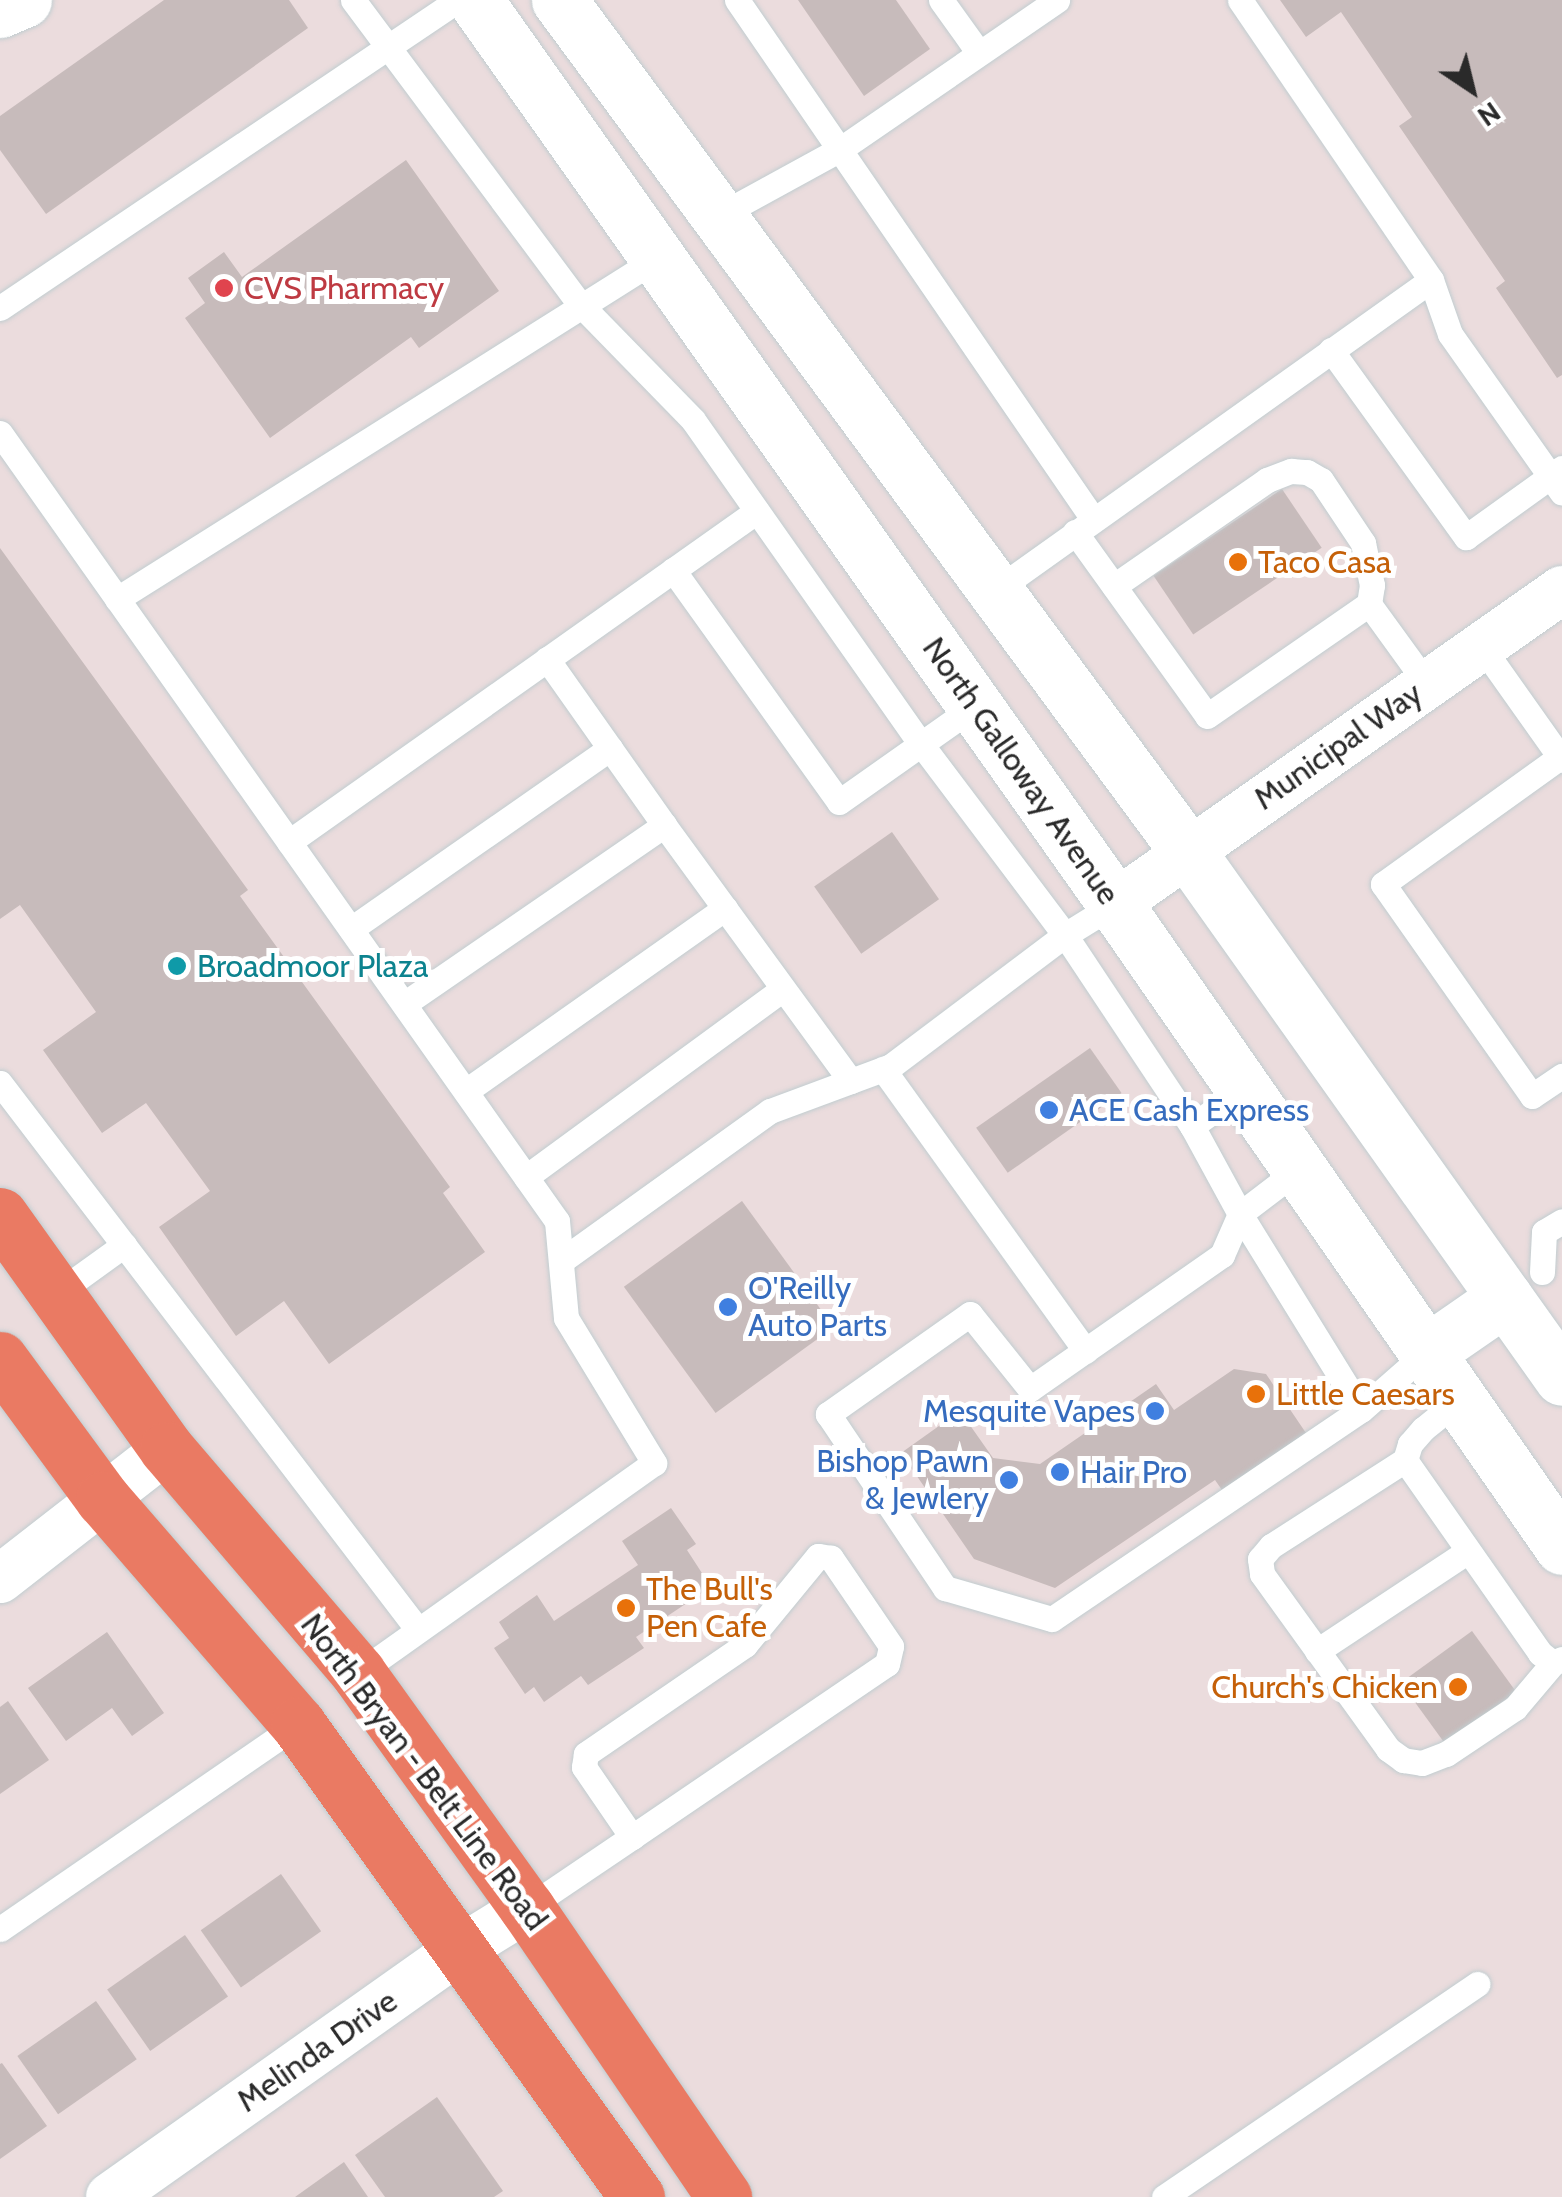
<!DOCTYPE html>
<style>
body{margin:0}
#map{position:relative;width:1562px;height:2197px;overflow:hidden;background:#ebdcdd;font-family:Cabin,sans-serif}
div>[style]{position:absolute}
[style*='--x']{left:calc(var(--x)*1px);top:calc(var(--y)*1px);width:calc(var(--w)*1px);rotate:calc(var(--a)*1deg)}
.building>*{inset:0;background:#c7bbbb;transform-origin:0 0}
.roads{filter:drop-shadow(0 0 2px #c1cdd0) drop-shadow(0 0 2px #c1cdd0)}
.service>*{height:25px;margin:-12.5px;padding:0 12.5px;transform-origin:12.5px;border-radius:12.5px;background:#fff}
.minor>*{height:48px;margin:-24px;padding:0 24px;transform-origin:24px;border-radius:24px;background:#fff}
.secondary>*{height:55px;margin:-27.5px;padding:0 27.5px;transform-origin:27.5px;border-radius:27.5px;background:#fff}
.primary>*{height:55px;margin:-27.5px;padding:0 27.5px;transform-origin:27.5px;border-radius:27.5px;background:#ea7a63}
.dots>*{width:28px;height:28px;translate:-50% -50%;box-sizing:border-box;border:5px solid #fff;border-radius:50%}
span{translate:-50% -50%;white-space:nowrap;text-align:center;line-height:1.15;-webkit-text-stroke:10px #fff;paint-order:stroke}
.health-label{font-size:32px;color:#be3a42}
.left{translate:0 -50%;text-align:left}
.food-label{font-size:32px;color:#c56008}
.right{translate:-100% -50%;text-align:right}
.street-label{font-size:32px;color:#2a2a2a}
.culture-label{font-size:32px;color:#0d838f}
.shop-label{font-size:32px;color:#366cbe}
.north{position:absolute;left:1422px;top:40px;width:100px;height:100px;-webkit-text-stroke:8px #fff;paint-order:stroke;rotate:145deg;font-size:28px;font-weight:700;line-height:40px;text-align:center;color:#2a2a2a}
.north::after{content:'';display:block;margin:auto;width:35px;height:45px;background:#2a2a2a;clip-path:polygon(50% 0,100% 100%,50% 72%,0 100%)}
</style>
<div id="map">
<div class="building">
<i style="clip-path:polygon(164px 0,289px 0,308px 28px,46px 214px,0 150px,0 116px)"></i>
<i style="clip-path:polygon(798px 0,896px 0,930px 49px,864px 96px)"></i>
<i style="clip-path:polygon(1280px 0,1562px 0,1562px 375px,1557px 378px,1496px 288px,1505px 281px,1399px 126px,1412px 117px,1341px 12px,1306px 37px)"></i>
<i style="clip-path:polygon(406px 160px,499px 291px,419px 348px,411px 337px,270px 438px,185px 318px,205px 303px,188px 278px,224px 252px,242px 277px)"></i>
<i style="left:1282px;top:489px;width:71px;height:155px;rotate:56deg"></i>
<i style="clip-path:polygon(0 548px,248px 890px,240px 896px,450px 1187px,443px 1193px,485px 1252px,329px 1364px,284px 1301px,236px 1336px,159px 1227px,210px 1191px,146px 1103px,102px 1133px,43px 1050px,96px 1012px,20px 905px,0 919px)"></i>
<i style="left:892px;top:832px;width:82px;height:95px;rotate:55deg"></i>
<i style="left:1090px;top:1048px;width:55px;height:139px;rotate:55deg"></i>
<i style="left:742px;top:1201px;width:156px;height:146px;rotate:54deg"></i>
<i style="clip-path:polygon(1234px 1369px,1266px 1374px,1306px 1433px,1222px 1490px,1215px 1480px,1055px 1588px,974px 1559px,901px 1453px,960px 1411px,993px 1458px,1040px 1464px,1156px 1384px,1174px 1410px)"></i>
<i style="clip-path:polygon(671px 1508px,696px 1544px,687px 1550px,711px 1587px,636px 1637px,644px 1648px,588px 1685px,581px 1676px,544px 1702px,534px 1687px,525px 1694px,494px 1648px,509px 1638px,499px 1622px,537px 1595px,554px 1621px,638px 1565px,622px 1541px)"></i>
<i style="left:1472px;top:1631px;width:75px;height:88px;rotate:54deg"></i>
<i style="clip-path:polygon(107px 1632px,164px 1713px,132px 1736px,112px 1708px,66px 1741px,28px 1688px)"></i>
<i style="clip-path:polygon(8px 1701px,49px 1760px,0 1794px,0 1707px)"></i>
<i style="left:281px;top:1874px;width:70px;height:98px;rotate:55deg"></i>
<i style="left:185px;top:1935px;width:75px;height:95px;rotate:55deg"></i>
<i style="left:96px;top:2001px;width:71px;height:96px;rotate:55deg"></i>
<i style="clip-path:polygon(2px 2063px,47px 2126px,0 2159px,0 2064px)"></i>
<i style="clip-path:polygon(437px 2097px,503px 2191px,494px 2197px,385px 2197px,355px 2155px)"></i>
<i style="clip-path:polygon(344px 2162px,368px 2197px,295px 2197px)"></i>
</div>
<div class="roads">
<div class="service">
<i style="--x:353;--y:0;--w:375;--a:53.3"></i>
<i style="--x:577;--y:301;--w:166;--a:45.7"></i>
<i style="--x:693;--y:420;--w:396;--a:54.9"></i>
<i style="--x:921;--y:744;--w:239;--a:53"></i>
<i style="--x:1065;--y:935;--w:229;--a:56.4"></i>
<i style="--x:1192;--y:1126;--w:100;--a:61.4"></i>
<i style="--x:1240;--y:1214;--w:230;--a:58.3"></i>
<i style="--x:1361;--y:1410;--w:88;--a:-41.3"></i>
<i style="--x:737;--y:0;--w:629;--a:55.55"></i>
<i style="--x:941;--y:0;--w:65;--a:54.4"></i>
<i style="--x:1240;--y:0;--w:339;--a:55.7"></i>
<i style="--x:1431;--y:280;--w:57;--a:70.6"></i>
<i style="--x:1450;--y:334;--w:194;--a:54.8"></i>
<i style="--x:718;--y:216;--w:141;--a:-28.7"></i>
<i style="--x:842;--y:148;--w:261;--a:-34.5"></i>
<i style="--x:0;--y:308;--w:552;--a:-33.92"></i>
<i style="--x:1331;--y:350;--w:231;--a:54.2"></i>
<i style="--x:1466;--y:537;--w:118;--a:-35.7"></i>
<i style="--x:0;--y:433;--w:965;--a:54.75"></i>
<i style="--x:557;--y:1221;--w:97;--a:84.7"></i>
<i style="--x:566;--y:1318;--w:170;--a:58.7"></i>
<i style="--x:654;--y:1463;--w:363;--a:144.6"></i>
<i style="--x:1075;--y:532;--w:226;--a:54.3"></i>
<i style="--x:1207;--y:716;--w:197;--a:-34.7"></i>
<i style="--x:1369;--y:604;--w:99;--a:54.1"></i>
<i style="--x:673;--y:570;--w:285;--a:54.4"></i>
<i style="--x:839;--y:802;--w:166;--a:-35.2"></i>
<i style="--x:1114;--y:586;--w:186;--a:-34.7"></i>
<i style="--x:1267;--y:480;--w:26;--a:-21"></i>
<i style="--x:1291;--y:471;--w:16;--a:4"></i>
<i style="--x:1307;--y:472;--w:16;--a:30"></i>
<i style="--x:1321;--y:480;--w:76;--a:56.3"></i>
<i style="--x:1363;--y:543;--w:43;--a:77.9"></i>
<i style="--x:1372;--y:585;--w:19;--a:99"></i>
<i style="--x:996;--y:590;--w:534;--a:-35.48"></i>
<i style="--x:117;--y:599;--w:640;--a:-32.22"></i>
<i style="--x:1482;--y:647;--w:138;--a:54.7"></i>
<i style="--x:547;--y:659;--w:203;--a:54.8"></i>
<i style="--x:1560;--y:757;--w:218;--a:144.3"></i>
<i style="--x:1383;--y:884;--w:259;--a:54.9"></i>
<i style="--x:1532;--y:1096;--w:36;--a:-34"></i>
<i style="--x:289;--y:842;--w:573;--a:-35.27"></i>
<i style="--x:351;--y:929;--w:316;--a:-34.9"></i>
<i style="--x:404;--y:1004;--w:316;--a:-34.5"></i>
<i style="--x:664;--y:825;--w:317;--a:53.9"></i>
<i style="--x:883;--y:1069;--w:347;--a:54.3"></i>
<i style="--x:0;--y:1083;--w:688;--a:52.61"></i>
<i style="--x:466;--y:1091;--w:317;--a:-35.2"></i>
<i style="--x:1192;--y:1126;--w:64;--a:-35.4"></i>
<i style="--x:1299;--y:1169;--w:74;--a:142.7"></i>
<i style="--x:1240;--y:1214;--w:45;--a:113.7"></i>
<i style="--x:1222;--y:1255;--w:234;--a:145.1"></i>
<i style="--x:1030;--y:1389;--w:96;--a:-128.7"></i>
<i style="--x:970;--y:1314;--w:174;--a:144.8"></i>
<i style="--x:828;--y:1414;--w:210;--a:56.1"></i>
<i style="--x:945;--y:1588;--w:111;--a:16.2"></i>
<i style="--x:1052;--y:1619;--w:373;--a:-34.1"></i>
<i style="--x:526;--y:1177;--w:318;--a:-36.2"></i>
<i style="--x:561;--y:1261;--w:257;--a:-35.7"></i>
<i style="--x:770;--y:1111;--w:129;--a:-20.4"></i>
<i style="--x:891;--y:1066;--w:218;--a:-37"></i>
<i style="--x:1065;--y:935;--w:59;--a:-31.8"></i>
<i style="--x:1542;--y:1272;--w:40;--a:-87.1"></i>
<i style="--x:1544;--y:1232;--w:21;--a:-31"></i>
<i style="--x:56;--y:1294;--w:84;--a:-35.8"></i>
<i style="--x:1459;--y:1400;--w:46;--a:141.1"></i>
<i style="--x:1423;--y:1429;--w:20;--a:131"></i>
<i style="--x:1410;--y:1444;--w:17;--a:107"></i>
<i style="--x:1405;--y:1460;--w:159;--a:147.3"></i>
<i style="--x:1271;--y:1546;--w:17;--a:130"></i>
<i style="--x:1260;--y:1559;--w:15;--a:82"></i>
<i style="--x:1262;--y:1574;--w:216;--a:54.2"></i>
<i style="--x:1388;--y:1749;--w:19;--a:36"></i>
<i style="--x:1403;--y:1760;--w:19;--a:9"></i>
<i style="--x:1422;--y:1763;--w:26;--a:-21"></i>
<i style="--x:1446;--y:1754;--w:83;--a:-33.7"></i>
<i style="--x:1515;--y:1708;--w:59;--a:-49.8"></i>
<i style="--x:1553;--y:1663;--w:10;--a:-24"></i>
<i style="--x:1405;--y:1460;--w:236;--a:55"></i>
<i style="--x:1540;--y:1653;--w:16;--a:38"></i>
<i style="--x:1317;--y:1651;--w:181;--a:-33.5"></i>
<i style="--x:527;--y:1908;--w:127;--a:-34.1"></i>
<i style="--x:632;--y:1837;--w:308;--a:-34.2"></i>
<i style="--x:887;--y:1664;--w:18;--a:-77"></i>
<i style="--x:891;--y:1646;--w:107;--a:-124.3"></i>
<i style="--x:831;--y:1558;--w:13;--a:-171"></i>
<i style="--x:818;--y:1556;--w:115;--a:129.4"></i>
<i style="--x:745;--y:1645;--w:193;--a:145.6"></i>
<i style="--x:586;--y:1754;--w:13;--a:99"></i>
<i style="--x:584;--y:1767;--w:85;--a:55.6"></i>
<i style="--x:0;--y:1929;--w:362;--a:-34.5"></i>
<i style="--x:1164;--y:2197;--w:379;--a:-34.2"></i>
</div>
<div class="minor">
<i style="--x:1115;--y:904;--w:546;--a:-35.09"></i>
<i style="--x:0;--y:1579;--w:212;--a:-37.9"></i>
<i style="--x:110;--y:2197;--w:428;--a:-35.3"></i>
<i style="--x:459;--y:1950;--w:80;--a:-31.7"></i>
</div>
<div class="secondary">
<i style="--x:475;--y:0;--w:1108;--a:54.7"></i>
<i style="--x:1115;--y:904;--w:783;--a:55.19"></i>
<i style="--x:559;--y:0;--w:1059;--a:53.56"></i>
<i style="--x:1188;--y:852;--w:645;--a:54.59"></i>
<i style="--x:0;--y:10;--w:26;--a:-23"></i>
<i style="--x:1427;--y:1352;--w:95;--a:-34.7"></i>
</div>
<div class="primary">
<i style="--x:0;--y:1215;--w:287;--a:54.5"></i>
<i style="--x:167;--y:1449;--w:294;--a:49.5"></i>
<i style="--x:358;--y:1673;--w:289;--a:54.3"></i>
<i style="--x:527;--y:1908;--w:350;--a:55.7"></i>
<i style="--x:0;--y:1359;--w:174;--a:53.7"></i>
<i style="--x:103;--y:1499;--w:298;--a:49.1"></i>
<i style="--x:298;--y:1724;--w:582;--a:54.37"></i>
</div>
</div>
<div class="dots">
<i style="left:224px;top:288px;background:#e0444e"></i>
<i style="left:1238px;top:562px;background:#e8710a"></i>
<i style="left:177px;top:966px;background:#0f9aa8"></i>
<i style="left:1049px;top:1110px;background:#3f7fe0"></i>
<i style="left:728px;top:1307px;background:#3f7fe0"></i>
<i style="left:1256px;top:1394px;background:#e8710a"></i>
<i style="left:1155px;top:1411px;background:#3f7fe0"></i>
<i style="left:1060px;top:1472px;background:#3f7fe0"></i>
<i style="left:1009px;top:1480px;background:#3f7fe0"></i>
<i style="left:626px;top:1608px;background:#e8710a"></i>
<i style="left:1458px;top:1687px;background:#e8710a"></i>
</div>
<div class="health-label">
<span class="left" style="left:244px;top:288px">CVS Pharmacy</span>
</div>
<div class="food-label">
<span class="left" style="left:1258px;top:562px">Taco Casa</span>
<span class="left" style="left:1276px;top:1394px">Little Caesars</span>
<span class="left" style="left:646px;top:1608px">The Bull's<br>Pen Cafe</span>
<span class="right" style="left:1438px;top:1687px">Church's Chicken</span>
</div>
<div class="street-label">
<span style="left:1338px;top:746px;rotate:-35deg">Municipal Way</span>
<span style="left:1021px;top:771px;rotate:55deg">North Galloway Avenue</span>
<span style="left:424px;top:1772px;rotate:53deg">North Bryan - Belt Line Road</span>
<span style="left:317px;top:2051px;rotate:-35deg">Melinda Drive</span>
</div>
<div class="culture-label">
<span class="left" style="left:197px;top:966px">Broadmoor Plaza</span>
</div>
<div class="shop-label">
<span class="left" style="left:1069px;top:1110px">ACE Cash Express</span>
<span class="left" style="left:748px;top:1307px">O'Reilly<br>Auto Parts</span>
<span class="right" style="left:1135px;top:1411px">Mesquite Vapes</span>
<span class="right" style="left:989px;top:1480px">Bishop Pawn<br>&amp; Jewlery</span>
<span class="left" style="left:1080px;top:1472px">Hair Pro</span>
</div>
<div class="north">N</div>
</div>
